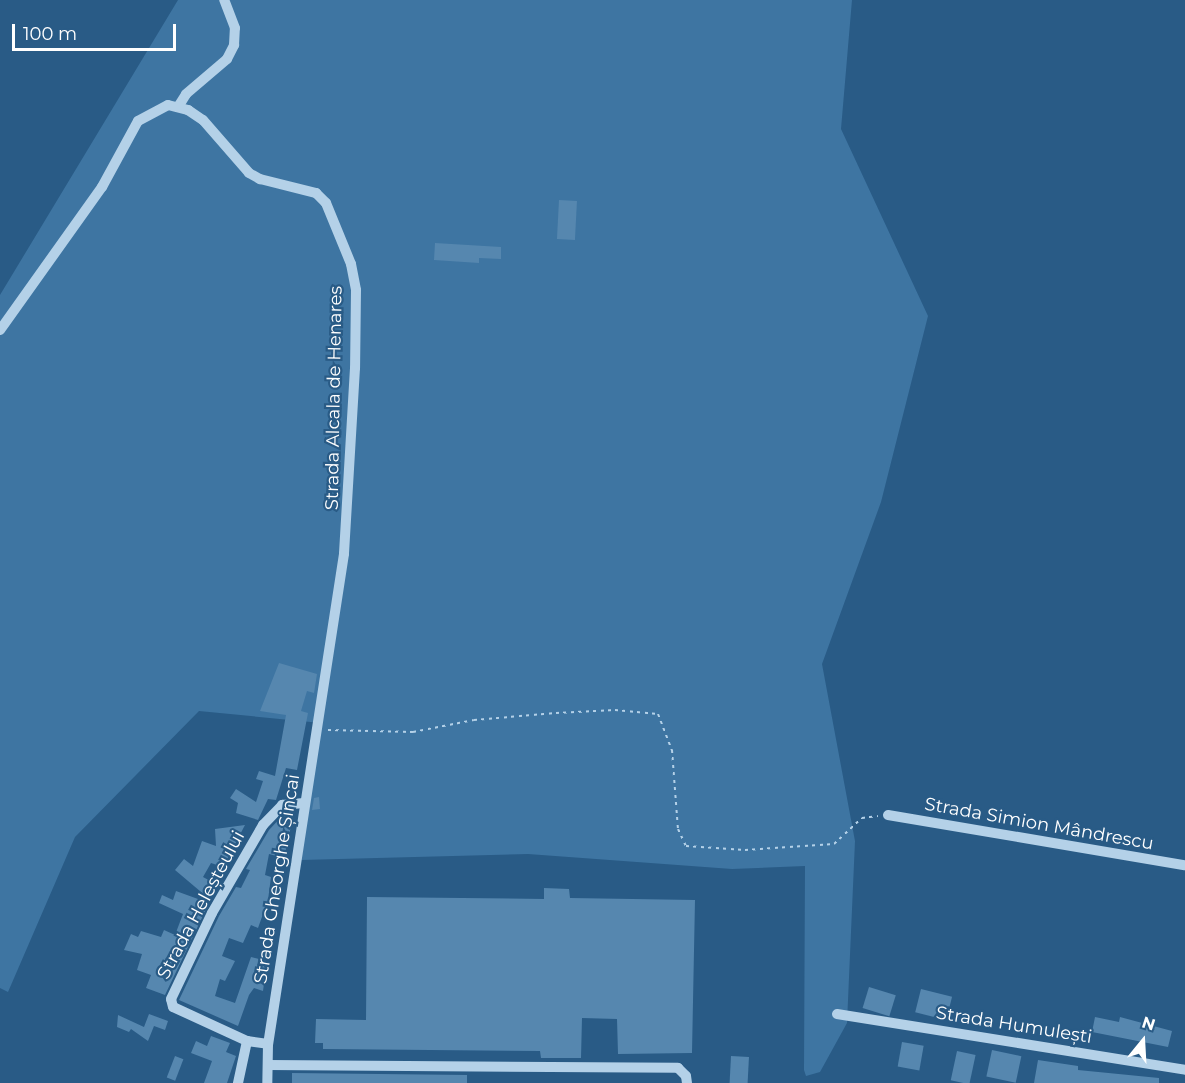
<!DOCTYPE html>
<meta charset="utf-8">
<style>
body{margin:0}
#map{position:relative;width:1185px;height:1083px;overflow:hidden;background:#295b86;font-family:Montserrat,sans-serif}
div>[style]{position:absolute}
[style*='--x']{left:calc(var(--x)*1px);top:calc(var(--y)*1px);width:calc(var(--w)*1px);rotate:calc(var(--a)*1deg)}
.green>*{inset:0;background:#3e75a2}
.building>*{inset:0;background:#5687af;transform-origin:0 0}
.path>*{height:2px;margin-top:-1px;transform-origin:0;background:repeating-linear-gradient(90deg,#b4d1e8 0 3px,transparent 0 7.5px)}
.minor>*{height:10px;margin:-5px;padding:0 5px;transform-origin:5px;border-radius:5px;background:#b4d1e8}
span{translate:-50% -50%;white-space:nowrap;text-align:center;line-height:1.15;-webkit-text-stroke:4.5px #295b86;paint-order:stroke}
.street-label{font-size:18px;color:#fff}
.north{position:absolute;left:1113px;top:1011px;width:60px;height:60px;-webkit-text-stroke:4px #295b86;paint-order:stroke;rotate:18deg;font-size:16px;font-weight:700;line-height:24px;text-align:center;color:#fff}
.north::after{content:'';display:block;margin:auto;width:21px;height:27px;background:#fff;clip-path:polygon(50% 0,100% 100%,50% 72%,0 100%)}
.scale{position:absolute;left:12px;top:24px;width:164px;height:27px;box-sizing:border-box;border:3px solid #fff;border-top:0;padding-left:8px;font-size:18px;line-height:21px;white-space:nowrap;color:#fff;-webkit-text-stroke:4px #295b86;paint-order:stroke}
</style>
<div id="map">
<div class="green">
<i style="clip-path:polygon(178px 0,852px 0,841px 129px,928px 316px,881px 502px,822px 664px,855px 841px,847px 1023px,820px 1072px,806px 1076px,804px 1070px,805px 866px,732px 869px,528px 854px,301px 860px,321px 723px,199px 711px,75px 837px,8px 992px,0 988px,0 295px)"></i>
</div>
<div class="building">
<i style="left:559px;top:200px;width:18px;height:39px;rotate:3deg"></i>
<i style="clip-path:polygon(435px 243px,501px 247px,501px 259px,479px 258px,479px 263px,434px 260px)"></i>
<i style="clip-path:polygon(279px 663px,317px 674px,314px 693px,307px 691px,301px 711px,308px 713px,297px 770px,286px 768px,276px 800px,268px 799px,258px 820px,236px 813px,238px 803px,230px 798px,236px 789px,256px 802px,263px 781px,256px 779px,259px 771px,275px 776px,286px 715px,260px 711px)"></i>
<i style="clip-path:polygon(319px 797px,320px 809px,312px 810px,314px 798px)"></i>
<i style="clip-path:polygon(283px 815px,293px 817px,284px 858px,269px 854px,265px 875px,271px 877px,268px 900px,258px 928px,251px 925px,243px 943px,229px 938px,222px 956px,235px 961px,225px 981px,220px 979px,215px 996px,235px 1003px,251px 957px,267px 961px,263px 991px,254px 988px,249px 995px,238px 1026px,179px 1000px,219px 916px,236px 887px,241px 888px,250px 870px,246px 869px,269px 830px)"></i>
<i style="clip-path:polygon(245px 825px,223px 867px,211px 863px,203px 877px,214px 883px,207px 897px,175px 870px,184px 859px,193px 866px,202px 841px,216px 846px,215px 829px)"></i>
<i style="clip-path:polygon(544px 888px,569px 889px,570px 898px,695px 900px,692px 1053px,618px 1054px,617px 1019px,582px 1018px,581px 1058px,541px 1058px,540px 1051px,323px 1049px,323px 1043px,315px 1043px,316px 1019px,366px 1020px,367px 897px,544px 899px)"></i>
<i style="clip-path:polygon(176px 891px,209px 903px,165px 995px,146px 988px,151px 975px,137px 970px,142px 954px,124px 950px,131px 934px,138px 937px,141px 931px,161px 937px,164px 930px,175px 935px,183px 914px,159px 903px,162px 895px,173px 900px)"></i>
<i style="left:869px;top:987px;width:28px;height:22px;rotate:17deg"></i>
<i style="left:921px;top:989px;width:32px;height:24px;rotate:14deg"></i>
<i style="clip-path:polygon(149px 1014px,168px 1021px,165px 1030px,154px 1026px,148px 1041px,131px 1029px,129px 1032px,117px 1027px,118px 1015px,144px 1027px)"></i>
<i style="clip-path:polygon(1095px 1017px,1119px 1022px,1120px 1017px,1172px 1031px,1168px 1047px,1092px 1032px)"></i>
<i style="clip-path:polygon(211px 1036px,230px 1043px,226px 1052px,236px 1056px,227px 1083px,204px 1083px,212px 1061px,191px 1053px,196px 1041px,207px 1046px)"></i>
<i style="left:902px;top:1042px;width:22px;height:25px;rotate:10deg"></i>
<i style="left:992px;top:1050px;width:30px;height:27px;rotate:12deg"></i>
<i style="left:957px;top:1051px;width:19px;height:30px;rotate:12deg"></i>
<i style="left:175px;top:1056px;width:9px;height:23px;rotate:21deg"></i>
<i style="left:731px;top:1056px;width:18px;height:27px;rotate:3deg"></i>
<i style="clip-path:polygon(1038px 1060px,1078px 1066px,1078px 1070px,1159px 1078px,1159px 1083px,1034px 1083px)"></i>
<i style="clip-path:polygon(292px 1073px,467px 1075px,467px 1083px,292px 1083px)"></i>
</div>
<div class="path">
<i style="--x:328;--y:730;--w:85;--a:1.3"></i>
<i style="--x:413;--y:732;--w:62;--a:-11.1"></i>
<i style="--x:474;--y:720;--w:82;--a:-4.9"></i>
<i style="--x:556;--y:713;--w:59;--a:-2.9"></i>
<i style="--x:615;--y:710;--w:43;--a:5.3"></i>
<i style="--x:658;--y:714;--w:39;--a:69"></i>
<i style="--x:672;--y:750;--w:79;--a:85.7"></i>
<i style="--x:678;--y:829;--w:19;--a:65"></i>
<i style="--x:686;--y:846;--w:59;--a:3.9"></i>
<i style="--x:745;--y:850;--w:89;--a:-3.9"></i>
<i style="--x:834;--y:844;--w:38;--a:-43"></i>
<i style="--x:862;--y:818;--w:16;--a:-7"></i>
</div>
<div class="minor">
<i style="--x:178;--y:107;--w:15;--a:-58"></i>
<i style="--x:186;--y:94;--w:54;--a:-40.5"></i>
<i style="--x:227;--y:59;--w:16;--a:-63"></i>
<i style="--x:234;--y:45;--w:17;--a:-87"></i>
<i style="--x:235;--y:28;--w:30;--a:-111"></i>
<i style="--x:0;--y:330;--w:176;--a:-54.5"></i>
<i style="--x:102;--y:187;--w:75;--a:-61.4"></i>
<i style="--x:138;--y:121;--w:34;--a:-28"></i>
<i style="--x:168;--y:105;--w:21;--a:14"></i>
<i style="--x:188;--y:110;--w:18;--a:34"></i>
<i style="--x:203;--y:120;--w:70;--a:49"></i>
<i style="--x:249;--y:173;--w:13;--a:29"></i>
<i style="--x:260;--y:179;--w:58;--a:14"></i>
<i style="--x:316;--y:193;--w:14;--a:45"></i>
<i style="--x:326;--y:203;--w:66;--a:67.7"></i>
<i style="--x:351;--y:264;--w:26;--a:79"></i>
<i style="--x:356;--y:290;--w:78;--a:90.7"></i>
<i style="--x:355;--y:368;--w:186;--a:93.4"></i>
<i style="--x:344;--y:554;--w:496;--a:98.8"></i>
<i style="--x:268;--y:1044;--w:39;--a:91"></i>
<i style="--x:888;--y:815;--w:301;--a:9.6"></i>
<i style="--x:837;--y:1014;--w:352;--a:9.1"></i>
<i style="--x:247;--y:1041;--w:81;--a:-155.3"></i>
<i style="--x:173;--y:1007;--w:8;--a:-104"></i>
<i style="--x:171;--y:999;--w:95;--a:-64.5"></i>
<i style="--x:212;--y:913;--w:102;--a:-59.9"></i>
<i style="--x:263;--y:825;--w:28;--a:-46"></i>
<i style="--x:282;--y:805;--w:22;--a:-5"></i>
<i style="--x:268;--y:1065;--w:410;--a:0.4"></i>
<i style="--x:678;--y:1068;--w:11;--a:45"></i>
<i style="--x:686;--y:1076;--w:7;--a:82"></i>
<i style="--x:238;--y:1083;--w:43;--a:-77.9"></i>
<i style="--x:247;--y:1041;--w:21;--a:8"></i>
</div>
<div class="street-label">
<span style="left:334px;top:398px;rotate:-89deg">Strada Alcala de Henares</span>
<span style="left:1039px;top:824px;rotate:10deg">Strada Simion Mândrescu</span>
<span style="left:277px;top:879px;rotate:-81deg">Strada Gheorghe Șincai</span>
<span style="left:201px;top:905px;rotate:-62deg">Strada Heleșteului</span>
<span style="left:1014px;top:1025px;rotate:9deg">Strada Humulești</span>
</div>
<div class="north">N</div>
<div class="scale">100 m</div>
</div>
